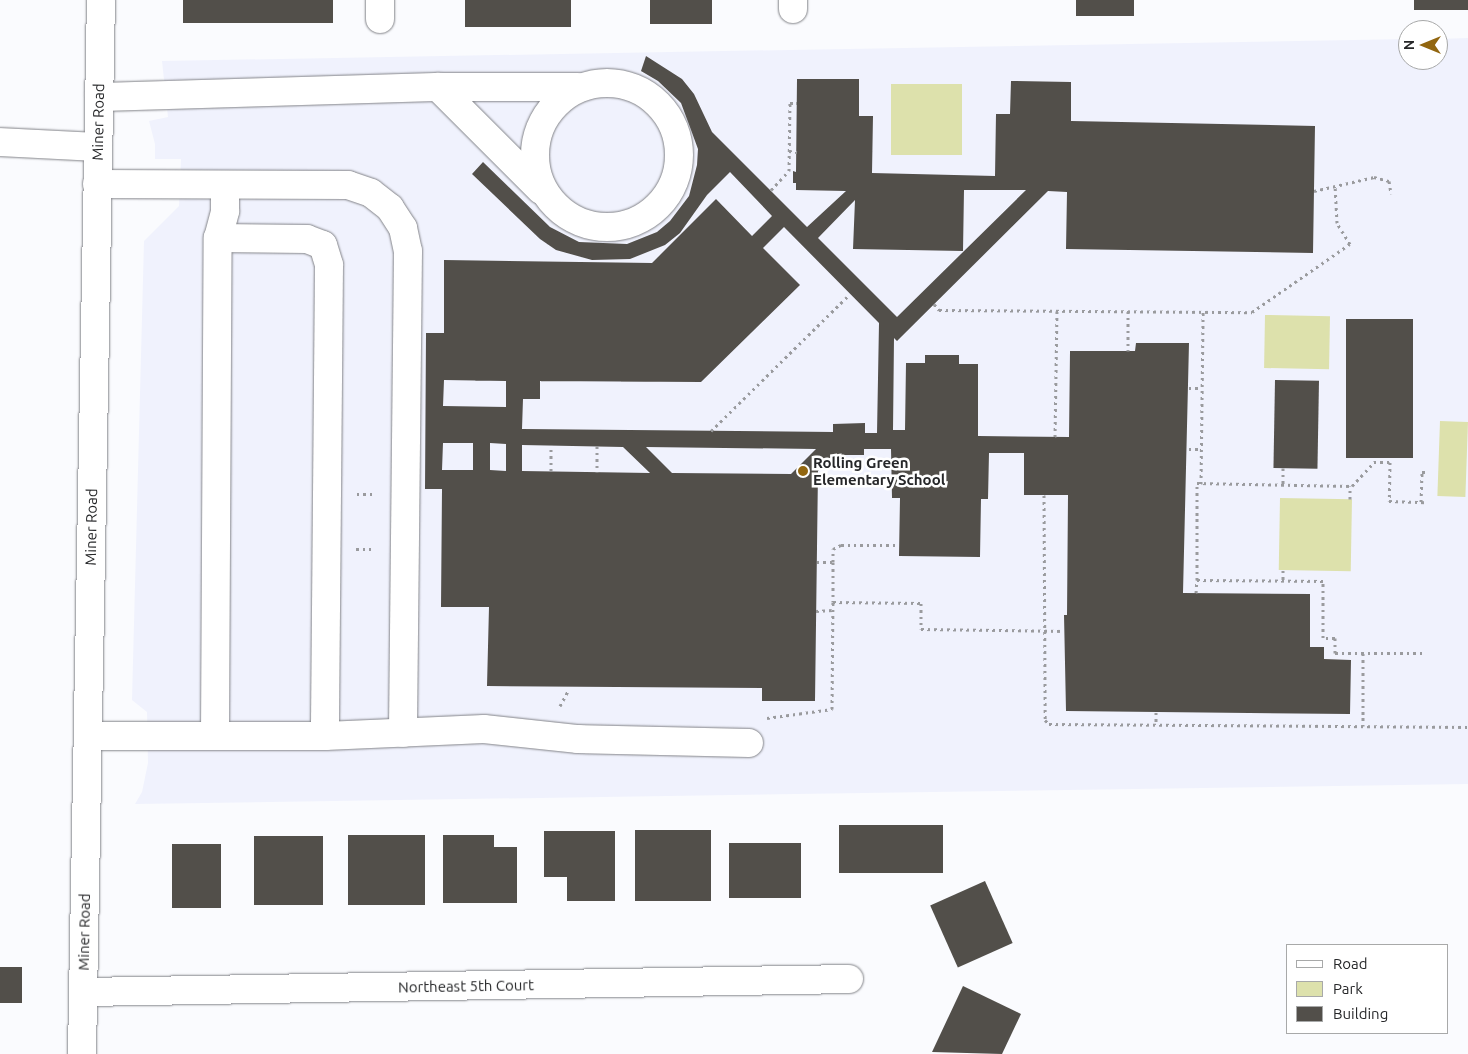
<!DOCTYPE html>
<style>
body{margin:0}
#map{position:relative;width:1468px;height:1054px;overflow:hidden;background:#fafbfe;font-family:Ubuntu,sans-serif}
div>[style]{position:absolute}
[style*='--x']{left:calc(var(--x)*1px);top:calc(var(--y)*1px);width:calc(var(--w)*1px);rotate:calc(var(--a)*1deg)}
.built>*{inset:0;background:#f0f2fd}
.green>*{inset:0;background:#dde1ac;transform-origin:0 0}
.building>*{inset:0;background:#524f4a;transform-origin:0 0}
.path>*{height:3px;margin-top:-1.5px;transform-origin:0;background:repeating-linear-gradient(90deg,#9a9b9e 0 2.5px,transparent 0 6.5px)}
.roads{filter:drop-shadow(0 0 1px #828388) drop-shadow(0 0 1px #828388)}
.minor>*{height:28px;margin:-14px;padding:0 14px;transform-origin:14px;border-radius:14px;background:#fff}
.minor>.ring{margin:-14px;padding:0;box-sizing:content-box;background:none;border:28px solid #fff;border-radius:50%}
.dots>*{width:14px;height:14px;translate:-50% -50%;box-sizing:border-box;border:2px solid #fff;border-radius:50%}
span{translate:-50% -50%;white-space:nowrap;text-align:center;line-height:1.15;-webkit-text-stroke:5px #fff;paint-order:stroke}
.street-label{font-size:15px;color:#262729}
.poi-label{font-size:15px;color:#262729;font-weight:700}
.left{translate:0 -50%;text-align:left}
.legend{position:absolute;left:1286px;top:944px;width:162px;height:90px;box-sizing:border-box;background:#fff;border:1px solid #a8a9a9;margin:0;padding:6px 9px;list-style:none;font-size:15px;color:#262729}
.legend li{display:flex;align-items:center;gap:10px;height:25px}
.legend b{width:25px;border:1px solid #a8a9a9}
.north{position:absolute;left:1398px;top:20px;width:50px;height:50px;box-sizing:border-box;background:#fff;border:1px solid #a8a9a9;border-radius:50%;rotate:270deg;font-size:14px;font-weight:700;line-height:20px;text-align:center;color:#262729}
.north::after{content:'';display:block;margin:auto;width:18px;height:22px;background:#926610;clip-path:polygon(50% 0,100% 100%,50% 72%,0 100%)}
</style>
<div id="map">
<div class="built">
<i style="clip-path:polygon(1468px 38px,1468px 784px,135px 804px,142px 792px,148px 763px,147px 712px,132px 700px,144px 241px,179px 206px,180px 184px,181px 159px,155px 159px,155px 144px,149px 121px,168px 117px,162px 61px,1408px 39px,1408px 60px,1438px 60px,1438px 39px)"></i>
</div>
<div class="green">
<i style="left:891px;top:84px;width:71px;height:71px"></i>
<i style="left:1265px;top:315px;width:65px;height:53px;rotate:1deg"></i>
<i style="left:1440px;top:421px;width:28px;height:75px;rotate:2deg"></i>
<i style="left:1280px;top:498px;width:72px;height:72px;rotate:1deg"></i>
</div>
<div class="building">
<i style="left:183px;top:0;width:150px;height:23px"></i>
<i style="left:465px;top:0;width:106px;height:27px"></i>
<i style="left:650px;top:0;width:62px;height:24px"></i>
<i style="left:1076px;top:0;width:58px;height:16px"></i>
<i style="left:1414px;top:0;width:54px;height:10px"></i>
<i style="clip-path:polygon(evenodd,646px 56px,682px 79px,694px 94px,712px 132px,807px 227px,846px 191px,796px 190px,796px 183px,793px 183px,793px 171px,796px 172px,797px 79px,859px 79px,859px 116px,873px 116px,872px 173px,995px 176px,996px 114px,1010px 114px,1011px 81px,1071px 82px,1071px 121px,1315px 126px,1313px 253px,1066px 249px,1067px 192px,1048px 191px,897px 341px,894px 338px,893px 430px,905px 430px,906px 363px,925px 363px,925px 355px,959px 355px,959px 364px,978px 364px,978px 436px,1069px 437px,1070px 351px,1135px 351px,1136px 343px,1189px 343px,1183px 593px,1310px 594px,1310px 647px,1324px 647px,1324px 659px,1351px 660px,1350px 714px,1066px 711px,1064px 615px,1067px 615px,1068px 495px,1024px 495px,1024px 453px,989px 453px,988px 499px,981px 499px,980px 557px,899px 556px,900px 498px,892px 498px,891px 449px,864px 449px,864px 455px,833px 455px,818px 471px,815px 701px,762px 701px,762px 688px,487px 686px,489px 607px,441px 607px,442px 489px,425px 489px,426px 333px,444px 333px,444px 260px,652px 263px,716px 199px,752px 236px,772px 216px,730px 172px,707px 195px,680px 233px,665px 245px,630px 259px,592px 260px,556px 250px,540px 239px,472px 174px,483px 162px,550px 227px,579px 242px,627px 244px,657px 232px,670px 221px,689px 196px,697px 165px,698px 149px,681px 103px,658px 81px,641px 71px,646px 56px,964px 190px,1026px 190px,897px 317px,818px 238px,855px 200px,853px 249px,963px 251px,964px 190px,646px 56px,784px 227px,879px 323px,877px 433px,865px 433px,865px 423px,833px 424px,833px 432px,522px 429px,523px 399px,540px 399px,540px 381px,701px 382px,800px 285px,763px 248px,784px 227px,646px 56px,444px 380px,506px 381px,506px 407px,443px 406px,444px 380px,646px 56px,443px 443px,473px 443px,473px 470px,442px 470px,443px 443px,646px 56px,490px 443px,506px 444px,506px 471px,490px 470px,490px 443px,646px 56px,522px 445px,623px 447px,650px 473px,522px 471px,522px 445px,646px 56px,646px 447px,816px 449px,791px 474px,672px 473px,646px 447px)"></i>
<i style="left:1346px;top:319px;width:67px;height:139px"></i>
<i style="left:1275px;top:380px;width:44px;height:88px;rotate:1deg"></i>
<i style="left:839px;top:825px;width:104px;height:48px"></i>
<i style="left:635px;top:830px;width:76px;height:71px"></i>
<i style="clip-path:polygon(544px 831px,615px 831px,615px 901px,567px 901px,567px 877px,544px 877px)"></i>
<i style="left:348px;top:835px;width:77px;height:70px"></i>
<i style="clip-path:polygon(443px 835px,494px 835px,494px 847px,517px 847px,517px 903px,443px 903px)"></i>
<i style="left:254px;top:836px;width:69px;height:69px"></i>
<i style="left:729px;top:843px;width:72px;height:55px"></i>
<i style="left:172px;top:844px;width:49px;height:64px"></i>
<i style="left:985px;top:881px;width:68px;height:60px;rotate:66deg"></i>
<i style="left:0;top:967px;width:22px;height:36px"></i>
<i style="clip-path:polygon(963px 986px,1021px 1014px,1002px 1054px,932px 1052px)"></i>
</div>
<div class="path">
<i style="--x:789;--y:151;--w:8;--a:7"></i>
<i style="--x:771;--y:190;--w:26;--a:-47"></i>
<i style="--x:789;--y:171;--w:68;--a:-89.2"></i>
<i style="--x:790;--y:103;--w:7;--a:0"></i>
<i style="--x:1314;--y:191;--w:62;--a:-13.1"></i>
<i style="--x:1374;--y:177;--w:16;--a:15"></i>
<i style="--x:1389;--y:181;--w:13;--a:81"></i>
<i style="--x:934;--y:304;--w:8;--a:50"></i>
<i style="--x:939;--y:310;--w:313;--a:0.4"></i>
<i style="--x:1252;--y:312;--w:119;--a:-34.8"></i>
<i style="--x:1350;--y:244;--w:25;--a:-122"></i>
<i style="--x:1337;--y:223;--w:36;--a:-93"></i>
<i style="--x:1128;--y:311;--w:40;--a:90"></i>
<i style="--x:1189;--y:388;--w:13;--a:0"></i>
<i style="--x:711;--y:431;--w:195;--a:-44.6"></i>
<i style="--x:1055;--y:437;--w:126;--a:-89.1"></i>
<i style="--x:597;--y:446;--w:26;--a:90"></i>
<i style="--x:1189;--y:449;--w:12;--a:0"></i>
<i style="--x:1283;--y:468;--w:17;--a:90"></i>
<i style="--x:551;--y:471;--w:26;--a:-90"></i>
<i style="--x:1201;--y:484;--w:172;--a:-89.3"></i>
<i style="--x:357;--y:494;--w:18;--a:0"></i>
<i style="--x:1044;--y:495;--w:225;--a:89.7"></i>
<i style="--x:1045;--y:720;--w:6;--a:45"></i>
<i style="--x:1049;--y:724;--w:419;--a:0.4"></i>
<i style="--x:1350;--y:499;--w:13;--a:-90"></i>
<i style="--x:1421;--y:502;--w:30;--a:-88"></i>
<i style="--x:1422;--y:472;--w:4;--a:0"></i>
<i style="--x:356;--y:549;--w:18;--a:0"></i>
<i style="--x:817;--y:562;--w:16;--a:0"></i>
<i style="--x:833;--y:562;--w:40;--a:90"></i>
<i style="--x:833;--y:602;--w:88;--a:0.7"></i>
<i style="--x:921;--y:603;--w:26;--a:90"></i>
<i style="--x:921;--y:629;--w:143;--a:0.8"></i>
<i style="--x:833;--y:562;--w:13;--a:-90"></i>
<i style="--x:833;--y:549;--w:9;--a:-27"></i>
<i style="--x:841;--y:545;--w:58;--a:0"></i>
<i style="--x:1283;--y:570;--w:11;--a:90"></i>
<i style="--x:1196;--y:593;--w:13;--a:-86"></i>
<i style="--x:816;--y:611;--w:17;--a:-3"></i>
<i style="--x:1363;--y:653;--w:73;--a:90"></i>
<i style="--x:1422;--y:653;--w:87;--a:180"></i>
<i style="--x:1335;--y:653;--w:15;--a:-90"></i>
<i style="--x:1335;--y:638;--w:12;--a:180"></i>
<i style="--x:1323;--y:638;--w:57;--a:-90"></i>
<i style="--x:1323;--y:581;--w:126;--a:-179.5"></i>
<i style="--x:1197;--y:580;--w:97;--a:-90"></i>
<i style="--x:1197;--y:483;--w:155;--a:1.1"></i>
<i style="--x:1352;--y:486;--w:33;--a:-47"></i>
<i style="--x:1374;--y:462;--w:16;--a:0"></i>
<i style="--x:1390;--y:462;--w:39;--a:91"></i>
<i style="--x:1389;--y:501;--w:36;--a:2"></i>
<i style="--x:560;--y:706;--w:17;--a:-62"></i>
<i style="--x:1156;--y:712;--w:13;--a:90"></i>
<i style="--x:767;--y:718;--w:66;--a:-7.9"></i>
<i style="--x:832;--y:709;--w:107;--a:-89.5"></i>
</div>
<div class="roads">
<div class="minor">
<i style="--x:380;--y:0;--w:19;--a:90"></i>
<i style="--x:793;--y:9;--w:9;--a:-90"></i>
<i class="ring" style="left:535px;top:83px;width:116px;height:116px"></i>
<i style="--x:99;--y:97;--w:339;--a:-1.7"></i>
<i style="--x:0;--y:142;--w:98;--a:2.9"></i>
<i style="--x:97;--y:184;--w:251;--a:0.2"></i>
<i style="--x:348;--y:185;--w:24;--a:19"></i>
<i style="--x:371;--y:193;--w:24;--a:38"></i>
<i style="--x:390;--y:208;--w:24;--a:57"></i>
<i style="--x:403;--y:228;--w:24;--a:78"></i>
<i style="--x:408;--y:251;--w:482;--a:90.6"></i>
<i style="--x:541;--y:190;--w:146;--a:-135"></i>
<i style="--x:438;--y:87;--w:140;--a:0"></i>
<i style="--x:218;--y:238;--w:89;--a:0.6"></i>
<i style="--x:307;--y:239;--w:17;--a:21"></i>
<i style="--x:323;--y:245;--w:21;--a:73"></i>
<i style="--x:329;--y:265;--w:471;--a:90.5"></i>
<i style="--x:215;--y:735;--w:497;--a:-89.7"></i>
<i style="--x:218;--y:238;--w:28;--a:-75"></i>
<i style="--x:225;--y:211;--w:26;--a:-90"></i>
<i style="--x:88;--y:736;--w:237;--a:0"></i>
<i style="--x:325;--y:736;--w:159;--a:-2.5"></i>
<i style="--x:484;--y:729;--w:95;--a:6.1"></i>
<i style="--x:578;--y:739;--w:171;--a:1.3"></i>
<i style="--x:83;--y:992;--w:766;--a:-0.97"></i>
<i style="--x:82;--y:1054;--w:1054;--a:-88.97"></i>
</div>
</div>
<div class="dots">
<i style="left:803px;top:471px;background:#926610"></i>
</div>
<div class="street-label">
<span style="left:98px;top:122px;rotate:-89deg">Miner Road</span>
<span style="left:91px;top:527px;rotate:-89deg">Miner Road</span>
<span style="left:84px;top:932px;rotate:-89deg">Miner Road</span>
<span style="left:466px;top:986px;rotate:-1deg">Northeast 5th Court</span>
</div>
<div class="poi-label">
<span class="left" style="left:813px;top:471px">Rolling Green<br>Elementary School</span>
</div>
<ul class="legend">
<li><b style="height:6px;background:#fff"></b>Road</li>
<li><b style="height:14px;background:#dde1ac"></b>Park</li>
<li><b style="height:14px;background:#524f4a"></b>Building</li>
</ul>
<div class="north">N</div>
</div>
